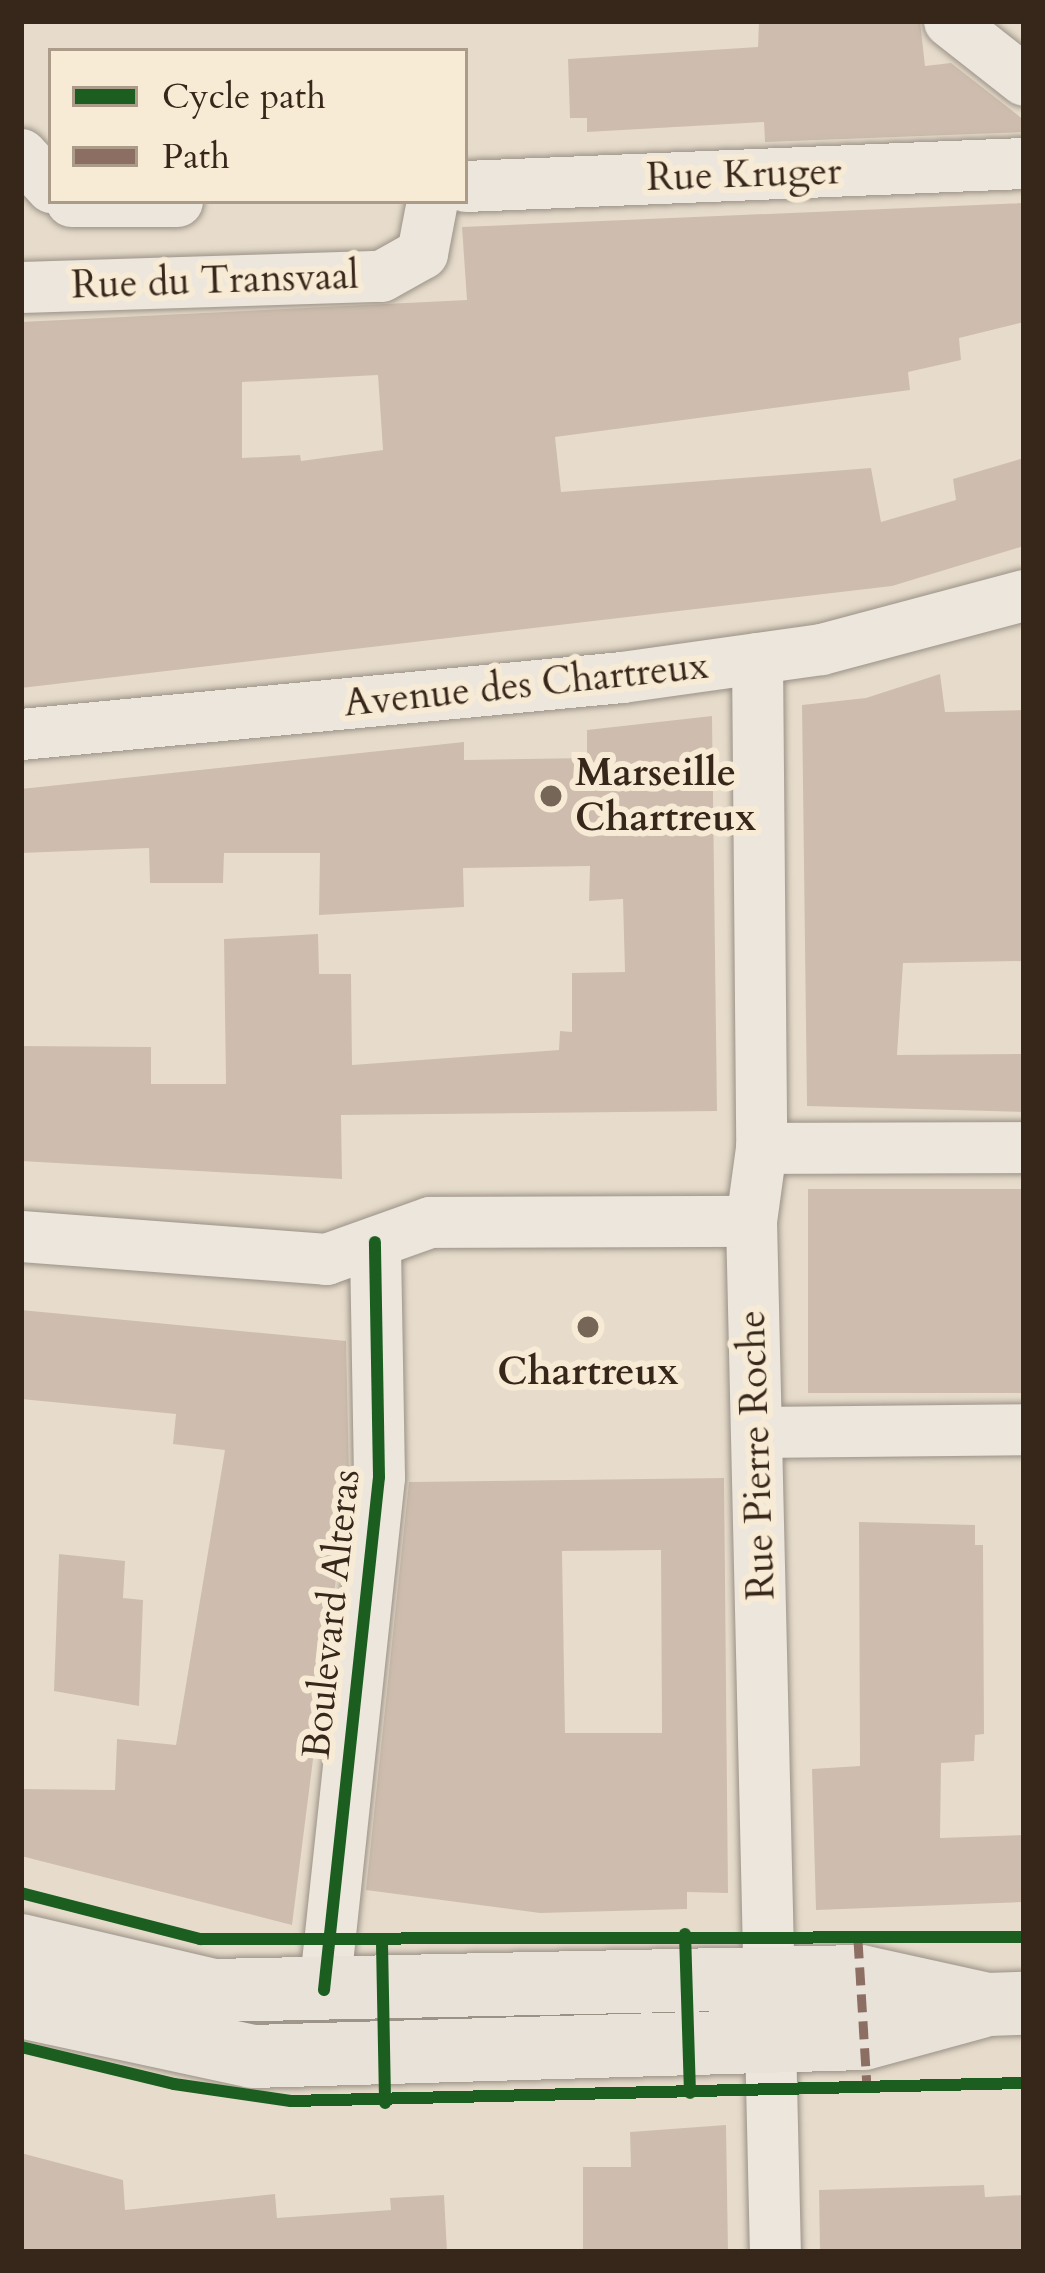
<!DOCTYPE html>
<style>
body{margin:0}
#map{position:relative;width:1045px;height:2273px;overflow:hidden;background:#e7dccb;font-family:Cardo,serif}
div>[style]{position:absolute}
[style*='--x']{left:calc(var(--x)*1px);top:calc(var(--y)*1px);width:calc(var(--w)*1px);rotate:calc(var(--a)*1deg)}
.building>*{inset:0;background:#cebdae;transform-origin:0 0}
.roads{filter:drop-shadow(0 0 3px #9a9186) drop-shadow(0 0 3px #9a9186)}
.minor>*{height:51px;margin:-25.5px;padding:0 25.5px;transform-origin:25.5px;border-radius:25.5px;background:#ece6dd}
.major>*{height:63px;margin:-31.5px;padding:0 31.5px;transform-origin:31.5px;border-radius:31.5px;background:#e8e2d8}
.quiet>*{height:9px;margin-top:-4.5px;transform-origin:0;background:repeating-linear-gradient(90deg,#8d6e63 0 18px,transparent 0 27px)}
.cycleway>*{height:12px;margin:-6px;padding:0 6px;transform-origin:6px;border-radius:6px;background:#1b5e20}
.dots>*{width:33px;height:33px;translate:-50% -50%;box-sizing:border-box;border:6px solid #f8ebd5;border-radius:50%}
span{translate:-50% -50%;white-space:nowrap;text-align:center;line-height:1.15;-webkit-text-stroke:12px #f8ebd5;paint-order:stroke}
.street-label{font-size:39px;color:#37261a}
.poi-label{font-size:39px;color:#37261a;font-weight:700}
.left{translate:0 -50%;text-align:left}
.frame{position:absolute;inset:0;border:24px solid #37261a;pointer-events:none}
.legend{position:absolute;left:48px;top:48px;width:420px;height:156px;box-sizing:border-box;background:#f8ebd5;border:3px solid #ab9c8a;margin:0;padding:15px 21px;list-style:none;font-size:36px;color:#37261a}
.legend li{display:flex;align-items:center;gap:24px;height:60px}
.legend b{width:60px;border:3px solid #ab9c8a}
</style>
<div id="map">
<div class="building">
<i style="clip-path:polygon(759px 21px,920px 21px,925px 66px,951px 63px,1024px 120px,1024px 132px,765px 142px,764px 122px,587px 132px,587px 118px,570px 118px,568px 59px,758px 47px)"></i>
<i style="clip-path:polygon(evenodd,1024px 203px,1024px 322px,959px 338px,961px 360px,908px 372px,910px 390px,555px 437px,561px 492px,871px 468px,881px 522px,956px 500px,953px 479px,1024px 458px,1024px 546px,892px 586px,21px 688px,21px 322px,467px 300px,462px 227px,1024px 203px,378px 375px,383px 450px,301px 461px,300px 455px,242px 458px,242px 382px,378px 375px)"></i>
<i style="clip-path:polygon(940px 674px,945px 712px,1024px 710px,1024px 961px,903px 963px,897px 1055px,1024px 1054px,1024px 1112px,807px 1106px,802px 705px,866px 698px)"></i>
<i style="clip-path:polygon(712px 716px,717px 1111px,341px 1115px,342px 1179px,21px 1161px,21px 1046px,151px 1047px,151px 1084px,226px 1084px,224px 939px,318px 934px,319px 974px,351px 974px,352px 1065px,559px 1050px,560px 1031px,572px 1032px,572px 973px,625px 972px,623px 899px,589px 901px,590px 866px,463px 868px,464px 907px,319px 915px,320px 853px,224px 853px,223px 883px,150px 883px,149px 848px,21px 853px,21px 789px,464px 742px,464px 760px,587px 758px,587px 730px)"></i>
<i style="left:1024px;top:1189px;width:204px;height:216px;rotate:90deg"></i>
<i style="clip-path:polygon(21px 1310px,346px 1341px,349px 1476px,292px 1925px,21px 1856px,21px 1789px,115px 1790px,117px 1739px,176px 1745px,225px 1450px,173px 1444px,176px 1414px,21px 1399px)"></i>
<i style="clip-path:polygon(evenodd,724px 1478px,728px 1893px,687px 1892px,687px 1909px,540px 1913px,366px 1890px,409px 1482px,724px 1478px,661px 1550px,662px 1733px,565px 1733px,562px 1551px,661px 1550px)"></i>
<i style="clip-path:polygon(859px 1522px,975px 1525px,975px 1545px,983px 1545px,984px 1734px,975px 1735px,974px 1761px,941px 1763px,940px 1838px,1024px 1835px,1024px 1902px,816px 1910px,812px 1769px,860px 1766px)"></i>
<i style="clip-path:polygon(59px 1554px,125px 1561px,123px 1598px,143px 1600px,139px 1706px,54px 1691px)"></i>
<i style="clip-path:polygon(726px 2125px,728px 2252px,583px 2252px,583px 2167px,631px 2167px,630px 2132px)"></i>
<i style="clip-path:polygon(21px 2153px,123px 2180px,125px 2210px,275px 2194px,277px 2218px,391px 2210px,390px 2198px,444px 2195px,447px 2252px,21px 2252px)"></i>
<i style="clip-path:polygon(984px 2185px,985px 2197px,1024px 2195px,1024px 2252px,820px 2252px,819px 2190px)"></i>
</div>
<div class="roads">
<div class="minor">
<i style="--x:949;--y:21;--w:95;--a:38.2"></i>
<i style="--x:21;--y:154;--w:45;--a:47.7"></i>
<i style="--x:465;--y:186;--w:559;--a:-2.36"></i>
<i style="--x:71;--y:201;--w:106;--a:0"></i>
<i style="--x:21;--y:287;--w:360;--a:-1.8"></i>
<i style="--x:381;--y:276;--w:47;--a:-29.3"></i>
<i style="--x:422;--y:253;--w:53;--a:-79.1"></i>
<i style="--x:757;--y:658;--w:490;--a:89.5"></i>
<i style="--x:761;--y:1148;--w:74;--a:97.8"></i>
<i style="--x:751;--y:1221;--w:1031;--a:88.67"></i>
<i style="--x:21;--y:734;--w:604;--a:-5.42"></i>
<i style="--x:622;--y:677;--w:201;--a:-8"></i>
<i style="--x:821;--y:649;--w:210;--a:-14.9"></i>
<i style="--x:761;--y:1148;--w:263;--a:-0.2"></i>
<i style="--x:21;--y:1236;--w:306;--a:4.3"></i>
<i style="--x:326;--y:1259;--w:110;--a:-19.6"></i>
<i style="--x:430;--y:1222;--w:321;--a:-0.2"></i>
<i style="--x:757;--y:1432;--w:267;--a:-0.6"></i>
<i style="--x:324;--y:1990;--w:516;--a:-83.88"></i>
<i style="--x:379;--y:1477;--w:235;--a:-91"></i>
</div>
<div class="major">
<i style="--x:21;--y:1945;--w:197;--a:13.2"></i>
<i style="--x:213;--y:1990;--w:647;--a:-1.24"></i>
<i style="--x:860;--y:1976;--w:130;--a:12.4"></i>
<i style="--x:987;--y:2004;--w:37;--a:-2"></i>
<i style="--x:21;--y:2006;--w:236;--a:12.2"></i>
<i style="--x:252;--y:2056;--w:611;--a:-1.69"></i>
<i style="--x:863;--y:2038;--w:121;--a:-15.3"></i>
</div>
</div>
<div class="quiet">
<i style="--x:858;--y:1940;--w:149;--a:86.5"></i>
</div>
<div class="cycleway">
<i style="--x:21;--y:1893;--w:185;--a:14.4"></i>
<i style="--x:200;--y:1939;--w:824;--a:-0.14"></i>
<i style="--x:685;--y:1934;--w:159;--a:88.2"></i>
<i style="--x:382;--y:1943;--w:160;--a:88.9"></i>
<i style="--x:324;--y:1990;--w:516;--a:-83.88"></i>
<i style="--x:379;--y:1477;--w:235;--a:-91"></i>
<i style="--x:21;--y:2047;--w:157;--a:13.6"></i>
<i style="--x:174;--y:2084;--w:118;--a:8.3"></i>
<i style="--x:291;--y:2101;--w:733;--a:-1.41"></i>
</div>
<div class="dots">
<i style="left:551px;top:796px;background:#756658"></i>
<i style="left:588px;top:1327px;background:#756658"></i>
</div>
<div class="street-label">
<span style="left:744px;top:175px;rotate:-2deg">Rue Kruger</span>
<span style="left:215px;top:281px;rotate:-2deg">Rue du Transvaal</span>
<span style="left:526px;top:685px;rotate:-6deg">Avenue des Chartreux</span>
<span style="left:757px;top:1455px;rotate:-92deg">Rue Pierre Roche</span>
<span style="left:332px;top:1614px;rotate:-84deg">Boulevard Alteras</span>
</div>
<div class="poi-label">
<span class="left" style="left:575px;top:796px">Marseille<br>Chartreux</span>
<span style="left:588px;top:1372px">Chartreux</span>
</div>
<div class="frame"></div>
<ul class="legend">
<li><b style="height:15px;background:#1b5e20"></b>Cycle path</li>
<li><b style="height:15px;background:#8d6e63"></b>Path</li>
</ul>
</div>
